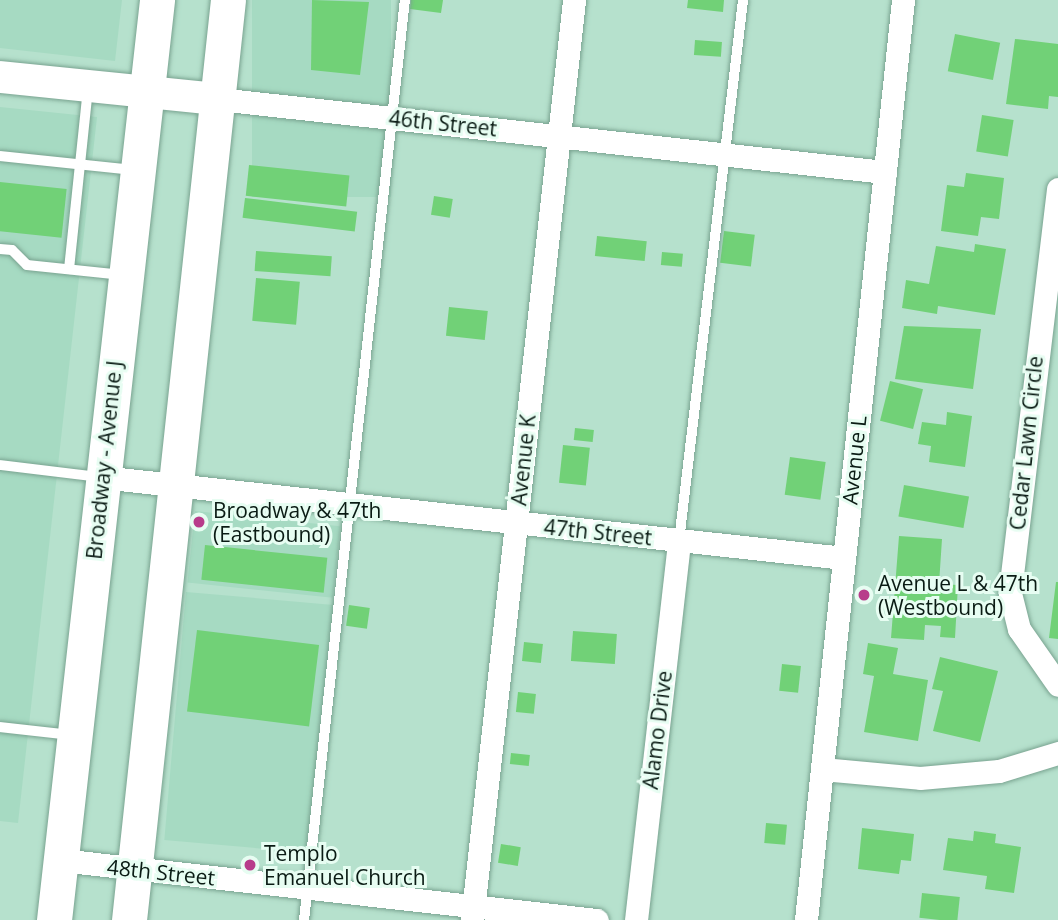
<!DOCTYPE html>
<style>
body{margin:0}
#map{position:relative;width:1058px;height:920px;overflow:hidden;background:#b6e1cd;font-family:"Open Sans",sans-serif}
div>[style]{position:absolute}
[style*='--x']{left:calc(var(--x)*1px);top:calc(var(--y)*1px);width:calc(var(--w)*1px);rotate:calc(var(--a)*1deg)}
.built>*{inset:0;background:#a6dac2;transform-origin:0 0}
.building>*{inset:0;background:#71d177;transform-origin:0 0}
.roads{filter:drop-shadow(0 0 2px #79a390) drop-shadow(0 0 2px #79a390)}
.lane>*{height:10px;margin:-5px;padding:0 5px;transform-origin:5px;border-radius:5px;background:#fff}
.street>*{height:23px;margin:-11.5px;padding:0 11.5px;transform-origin:11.5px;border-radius:11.5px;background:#fff}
.secondary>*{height:32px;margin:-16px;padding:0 16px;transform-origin:16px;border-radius:16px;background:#fff}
.primary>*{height:35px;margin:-17.5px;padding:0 17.5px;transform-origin:17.5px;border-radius:17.5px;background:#fff}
.dots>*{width:19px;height:19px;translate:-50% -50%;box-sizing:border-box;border:4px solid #e7fdf2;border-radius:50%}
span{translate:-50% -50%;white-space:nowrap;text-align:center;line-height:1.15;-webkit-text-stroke:6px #e7fdf2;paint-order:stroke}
.street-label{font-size:21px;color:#0a1b14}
.poi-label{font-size:21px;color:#0a1b14}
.left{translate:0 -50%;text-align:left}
</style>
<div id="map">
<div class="built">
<i style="clip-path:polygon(0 0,122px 0,115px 61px,0 48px)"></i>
<i style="left:252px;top:0;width:139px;height:197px"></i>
<i style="clip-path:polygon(0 107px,97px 117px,18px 823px,0 821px)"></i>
<i style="left:195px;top:511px;width:146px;height:72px;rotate:6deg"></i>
<i style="left:186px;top:592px;width:148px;height:249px;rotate:5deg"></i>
</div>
<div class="building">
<i style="clip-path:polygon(312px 0,369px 2px,360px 75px,311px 70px)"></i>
<i style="clip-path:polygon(411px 0,443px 0,441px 13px,410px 9px)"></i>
<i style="clip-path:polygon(688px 0,724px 0,723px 12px,687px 8px)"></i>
<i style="left:955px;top:34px;width:46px;height:38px;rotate:11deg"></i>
<i style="clip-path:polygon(1015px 39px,1058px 44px,1058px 97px,1049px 96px,1048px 109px,1006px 104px)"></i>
<i style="left:695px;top:40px;width:27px;height:15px;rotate:4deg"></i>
<i style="left:982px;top:115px;width:32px;height:37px;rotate:9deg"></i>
<i style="left:249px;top:165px;width:101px;height:31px;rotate:6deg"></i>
<i style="clip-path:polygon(966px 173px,1004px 178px,999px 219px,981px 217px,978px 236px,941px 231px,947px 185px,964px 187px)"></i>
<i style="left:0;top:182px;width:67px;height:49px;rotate:6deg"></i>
<i style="left:434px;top:196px;width:19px;height:19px;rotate:9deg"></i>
<i style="left:245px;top:198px;width:113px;height:20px;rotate:7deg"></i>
<i style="left:724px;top:231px;width:31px;height:32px;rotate:7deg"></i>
<i style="left:597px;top:236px;width:50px;height:20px;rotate:6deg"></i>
<i style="clip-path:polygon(975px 244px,1006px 249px,995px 315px,938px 306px,937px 314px,902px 308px,906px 280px,929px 284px,936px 246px,974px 252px)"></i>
<i style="left:256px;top:251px;width:76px;height:20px;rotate:4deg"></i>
<i style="left:662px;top:252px;width:21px;height:13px;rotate:5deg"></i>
<i style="left:256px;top:278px;width:44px;height:43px;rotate:5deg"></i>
<i style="left:449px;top:307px;width:39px;height:29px;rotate:6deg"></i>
<i style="clip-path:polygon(904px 326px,981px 329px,973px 389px,895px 379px)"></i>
<i style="left:890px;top:381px;width:34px;height:41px;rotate:14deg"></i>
<i style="clip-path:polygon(947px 412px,972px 416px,965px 467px,929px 462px,931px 446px,918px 444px,922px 422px,946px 425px)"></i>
<i style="left:575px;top:428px;width:19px;height:12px;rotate:6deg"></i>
<i style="left:563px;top:445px;width:27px;height:38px;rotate:6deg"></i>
<i style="left:790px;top:457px;width:36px;height:38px;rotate:8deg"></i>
<i style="left:904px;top:485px;width:66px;height:32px;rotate:10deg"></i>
<i style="clip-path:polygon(899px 536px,942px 539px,939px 584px,958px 585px,955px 638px,940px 637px,941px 626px,925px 625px,924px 640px,891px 638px)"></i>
<i style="left:205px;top:545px;width:123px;height:35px;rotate:6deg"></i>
<i style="clip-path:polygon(1056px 582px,1058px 582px,1058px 639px,1049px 638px)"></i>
<i style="left:349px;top:605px;width:21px;height:21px;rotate:8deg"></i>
<i style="left:197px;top:630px;width:123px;height:82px;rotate:7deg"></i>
<i style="left:573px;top:631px;width:44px;height:30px;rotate:4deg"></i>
<i style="left:524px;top:642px;width:19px;height:19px;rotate:6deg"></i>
<i style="clip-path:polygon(868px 643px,898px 648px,893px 674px,928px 680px,918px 741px,864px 732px,874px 676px,863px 674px)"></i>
<i style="clip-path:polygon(940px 657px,998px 671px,980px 742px,933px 731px,943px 691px,932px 689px)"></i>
<i style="left:782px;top:664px;width:19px;height:27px;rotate:6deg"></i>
<i style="left:518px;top:692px;width:18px;height:20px;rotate:6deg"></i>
<i style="left:511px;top:753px;width:19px;height:11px;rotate:6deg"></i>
<i style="left:766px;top:823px;width:21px;height:20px;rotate:5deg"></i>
<i style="clip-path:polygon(862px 828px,914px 834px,911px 861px,901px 860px,899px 874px,858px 869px)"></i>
<i style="clip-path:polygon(974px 831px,996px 834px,995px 843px,1021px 847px,1014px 893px,985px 889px,987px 876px,943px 870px,948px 838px,973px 841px)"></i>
<i style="left:501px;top:844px;width:20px;height:19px;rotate:9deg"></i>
<i style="left:922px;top:893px;width:38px;height:25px;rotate:6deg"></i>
</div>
<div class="roads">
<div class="lane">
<i style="--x:0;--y:156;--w:134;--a:6"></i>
<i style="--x:0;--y:249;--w:12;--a:5"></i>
<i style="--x:12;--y:250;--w:21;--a:45"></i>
<i style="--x:27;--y:265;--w:96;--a:6"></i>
<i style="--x:69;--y:269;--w:183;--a:-84"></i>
<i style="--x:0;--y:465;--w:100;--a:6.9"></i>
<i style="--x:679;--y:541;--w:545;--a:-83.25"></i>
<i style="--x:0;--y:727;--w:71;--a:6.4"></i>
<i style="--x:304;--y:920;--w:926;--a:-83.74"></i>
</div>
<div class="street">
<i style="--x:218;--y:99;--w:671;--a:6.25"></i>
<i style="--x:1058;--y:189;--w:407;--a:96.8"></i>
<i style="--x:1010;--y:593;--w:37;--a:76"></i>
<i style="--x:1019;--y:629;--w:68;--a:55.1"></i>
<i style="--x:101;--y:477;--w:747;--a:6.22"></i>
<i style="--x:822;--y:769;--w:98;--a:5.2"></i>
<i style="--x:920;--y:778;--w:79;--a:-5.1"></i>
<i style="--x:999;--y:771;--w:62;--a:-17"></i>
<i style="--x:60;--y:860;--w:540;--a:6.38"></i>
<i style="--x:472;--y:920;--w:926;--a:-83.67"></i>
<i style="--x:636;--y:920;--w:381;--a:-83.5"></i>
<i style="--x:806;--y:920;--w:925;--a:-83.98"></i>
</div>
<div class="secondary">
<i style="--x:0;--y:77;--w:219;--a:5.8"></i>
</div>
<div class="primary">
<i style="--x:54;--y:920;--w:926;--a:-83.61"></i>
<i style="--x:129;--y:920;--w:925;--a:-83.86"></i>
</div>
</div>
<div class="dots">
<i style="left:199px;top:522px;background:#b83c8b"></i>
<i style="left:864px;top:595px;background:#b83c8b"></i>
<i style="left:250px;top:865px;background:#b83c8b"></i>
</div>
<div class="street-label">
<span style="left:443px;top:123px;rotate:6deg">46th Street</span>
<span style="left:1026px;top:443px;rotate:-84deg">Cedar Lawn Circle</span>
<span style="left:104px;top:460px;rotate:-84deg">Broadway - Avenue J</span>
<span style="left:523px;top:460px;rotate:-84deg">Avenue K</span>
<span style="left:854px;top:460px;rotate:-84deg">Avenue L</span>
<span style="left:598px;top:532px;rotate:6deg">47th Street</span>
<span style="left:657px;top:730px;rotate:-83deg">Alamo Drive</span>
<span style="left:161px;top:872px;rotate:6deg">48th Street</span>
</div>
<div class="poi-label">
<span class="left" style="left:213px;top:522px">Broadway &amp; 47th<br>(Eastbound)</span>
<span class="left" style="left:878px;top:595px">Avenue L &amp; 47th<br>(Westbound)</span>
<span class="left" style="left:264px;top:865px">Templo<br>Emanuel Church</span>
</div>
</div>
